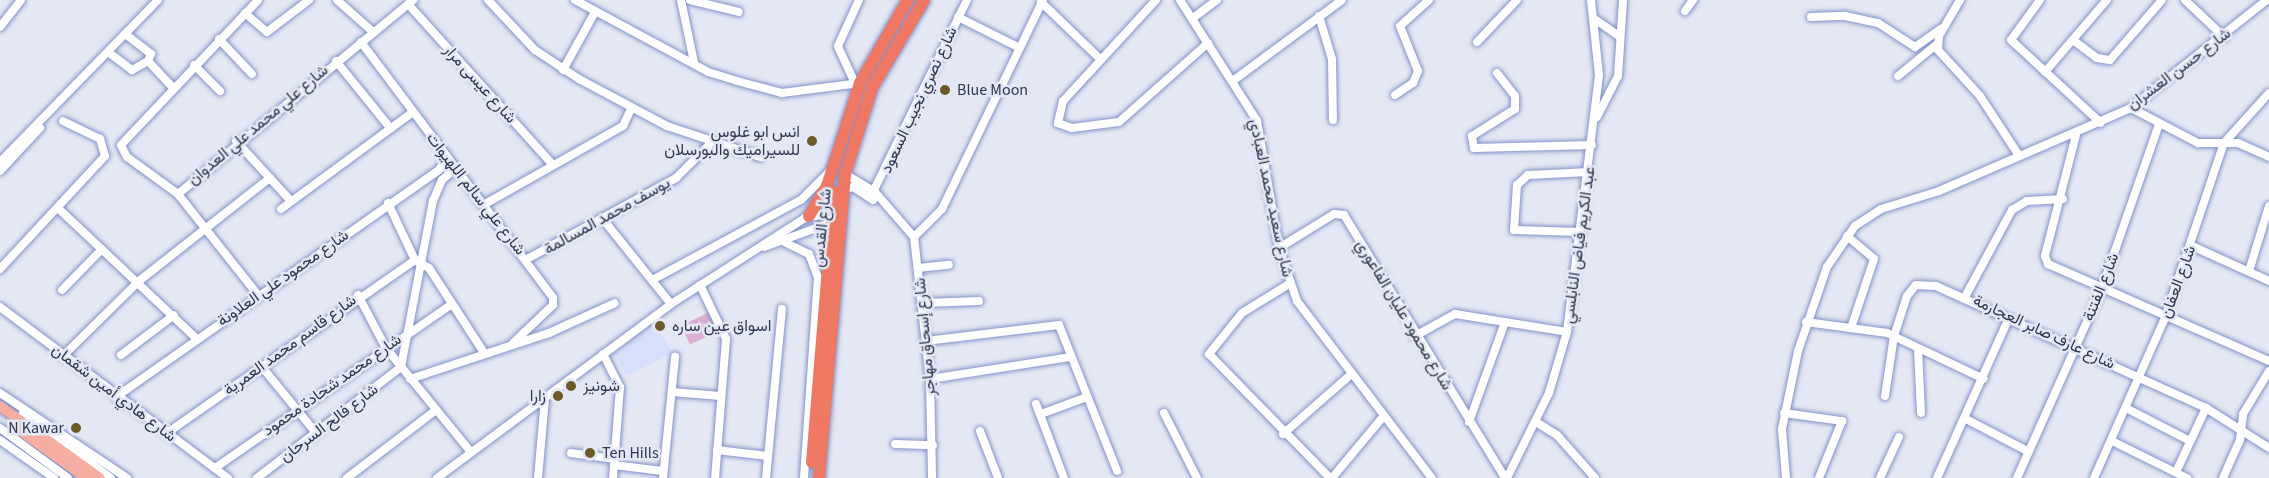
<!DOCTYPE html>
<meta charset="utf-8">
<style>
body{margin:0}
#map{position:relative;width:2269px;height:478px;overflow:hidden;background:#e4e8f4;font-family:"Source Sans 3",Vazirmatn,sans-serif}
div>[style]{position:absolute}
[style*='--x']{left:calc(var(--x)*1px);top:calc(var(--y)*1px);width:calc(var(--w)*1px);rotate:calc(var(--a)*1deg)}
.built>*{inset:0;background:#d7e0fa}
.green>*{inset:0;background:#ddafd6;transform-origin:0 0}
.roads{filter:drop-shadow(0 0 2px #8292c8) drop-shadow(0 0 2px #8292c8)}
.minor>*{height:8px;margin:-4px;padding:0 4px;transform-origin:4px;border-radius:4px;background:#fff}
.major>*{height:10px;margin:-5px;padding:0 5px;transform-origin:5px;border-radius:5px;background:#f5aea1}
.highway>*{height:12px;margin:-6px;padding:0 6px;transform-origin:6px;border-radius:6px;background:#ee7863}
.dots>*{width:16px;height:16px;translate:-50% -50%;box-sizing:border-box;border:3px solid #e4e8f4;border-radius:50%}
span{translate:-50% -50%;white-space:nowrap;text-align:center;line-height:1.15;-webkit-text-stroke:5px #e4e8f4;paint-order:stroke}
.street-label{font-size:16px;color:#2f364d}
.poi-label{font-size:16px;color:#2f364d}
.left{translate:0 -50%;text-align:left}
.right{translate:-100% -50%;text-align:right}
</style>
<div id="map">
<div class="built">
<i style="clip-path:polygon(652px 323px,674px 353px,626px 375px,614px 353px)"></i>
</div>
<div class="green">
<i style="left:710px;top:312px;width:21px;height:32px;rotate:65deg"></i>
</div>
<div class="roads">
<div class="minor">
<i style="--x:337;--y:0;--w:47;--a:41.5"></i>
<i style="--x:488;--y:0;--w:69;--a:46.8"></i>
<i style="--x:535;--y:50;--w:53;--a:33.4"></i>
<i style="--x:579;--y:79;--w:100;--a:28.1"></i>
<i style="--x:667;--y:126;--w:99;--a:18.3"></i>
<i style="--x:575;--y:0;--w:151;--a:28.4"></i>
<i style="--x:708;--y:72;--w:30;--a:17"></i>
<i style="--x:737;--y:81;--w:47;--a:14.9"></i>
<i style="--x:782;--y:93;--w:79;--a:-7.3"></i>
<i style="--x:681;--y:0;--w:63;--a:78.2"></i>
<i style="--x:690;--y:0;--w:50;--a:13.8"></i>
<i style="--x:1156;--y:0;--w:137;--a:132.6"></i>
<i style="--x:1063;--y:101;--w:23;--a:103"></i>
<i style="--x:1058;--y:123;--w:15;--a:20"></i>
<i style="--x:1072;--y:128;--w:47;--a:-7.3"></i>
<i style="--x:1119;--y:122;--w:119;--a:-41.6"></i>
<i style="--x:1180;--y:0;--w:143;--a:57.5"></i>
<i style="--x:1257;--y:121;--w:129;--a:80.2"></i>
<i style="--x:1279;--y:248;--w:56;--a:71.2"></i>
<i style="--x:1297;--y:301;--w:223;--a:52.7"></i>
<i style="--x:1960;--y:0;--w:42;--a:120.3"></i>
<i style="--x:1939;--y:36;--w:14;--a:94"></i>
<i style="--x:1938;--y:50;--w:62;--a:47.6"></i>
<i style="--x:1980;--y:96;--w:69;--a:56.8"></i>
<i style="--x:2040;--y:0;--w:49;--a:125.9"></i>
<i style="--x:2011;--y:40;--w:122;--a:42.7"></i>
<i style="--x:2185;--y:0;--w:54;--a:43.5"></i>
<i style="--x:1041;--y:2;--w:82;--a:44"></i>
<i style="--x:408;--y:4;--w:214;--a:48"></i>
<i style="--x:1685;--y:11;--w:14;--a:-54"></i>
<i style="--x:245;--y:13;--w:29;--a:41"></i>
<i style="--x:267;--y:32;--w:53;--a:-37.3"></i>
<i style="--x:1319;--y:16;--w:45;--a:73.2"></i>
<i style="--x:1332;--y:59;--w:61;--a:89.1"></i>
<i style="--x:958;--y:17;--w:65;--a:26.6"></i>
<i style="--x:1811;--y:17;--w:34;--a:-2"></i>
<i style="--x:1845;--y:16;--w:34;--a:12"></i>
<i style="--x:1878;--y:23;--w:44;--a:33"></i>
<i style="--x:1915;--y:47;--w:32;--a:-35"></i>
<i style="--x:1193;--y:18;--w:30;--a:-37"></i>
<i style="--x:1596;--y:20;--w:29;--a:35"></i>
<i style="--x:0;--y:27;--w:34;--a:-52"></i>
<i style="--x:219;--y:39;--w:48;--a:46.7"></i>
<i style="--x:2073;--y:40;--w:30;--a:37"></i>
<i style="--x:2097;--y:58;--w:13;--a:9"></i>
<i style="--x:2110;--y:60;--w:79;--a:-49.1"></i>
<i style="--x:361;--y:42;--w:320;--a:53.1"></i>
<i style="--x:553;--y:298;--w:7;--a:90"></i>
<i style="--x:553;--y:305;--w:55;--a:136.5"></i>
<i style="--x:1477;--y:42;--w:58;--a:-46.4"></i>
<i style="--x:108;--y:52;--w:30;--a:37"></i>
<i style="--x:132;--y:70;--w:18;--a:-29"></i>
<i style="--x:148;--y:61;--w:8;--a:-67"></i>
<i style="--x:151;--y:54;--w:33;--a:-142"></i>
<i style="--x:148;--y:61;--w:37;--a:47"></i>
<i style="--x:336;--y:61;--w:87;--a:51"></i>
<i style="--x:194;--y:65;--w:37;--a:45"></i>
<i style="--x:563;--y:70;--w:66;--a:-61.1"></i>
<i style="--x:2045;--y:72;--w:95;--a:-49.3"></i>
<i style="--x:1497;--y:73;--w:29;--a:52"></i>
<i style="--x:1515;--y:96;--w:13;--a:90"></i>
<i style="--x:1515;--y:109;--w:51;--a:147.9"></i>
<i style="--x:1472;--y:136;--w:12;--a:81"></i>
<i style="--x:1474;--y:148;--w:118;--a:-1.5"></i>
<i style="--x:1898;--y:76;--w:50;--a:-39.4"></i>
<i style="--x:1234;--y:80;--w:134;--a:-36.5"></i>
<i style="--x:854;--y:81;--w:38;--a:-115"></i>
<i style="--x:838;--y:46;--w:51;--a:-65.5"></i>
<i style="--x:1395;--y:95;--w:22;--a:-34"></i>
<i style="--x:1413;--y:83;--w:13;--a:-67"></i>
<i style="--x:1418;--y:71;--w:48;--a:-111.8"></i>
<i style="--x:1400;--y:26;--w:39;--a:-42"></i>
<i style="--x:2131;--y:108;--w:76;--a:27.6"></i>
<i style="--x:2198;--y:143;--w:40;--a:0"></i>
<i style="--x:2238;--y:143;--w:34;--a:24"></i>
<i style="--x:1597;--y:117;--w:46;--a:-62.9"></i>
<i style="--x:1618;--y:76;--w:76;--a:-86.2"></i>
<i style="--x:2076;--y:135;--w:125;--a:104.4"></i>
<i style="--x:2045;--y:256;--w:9;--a:69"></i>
<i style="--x:2048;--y:264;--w:241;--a:23.7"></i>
<i style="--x:236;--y:141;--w:81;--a:47.5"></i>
<i style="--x:0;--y:162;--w:226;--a:-45.7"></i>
<i style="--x:0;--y:171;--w:59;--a:-47.1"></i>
<i style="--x:845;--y:174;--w:35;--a:31"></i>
<i style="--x:875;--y:192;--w:60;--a:49.1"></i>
<i style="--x:914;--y:237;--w:143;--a:83.6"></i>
<i style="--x:930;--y:379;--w:99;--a:88.8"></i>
<i style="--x:842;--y:190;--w:11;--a:-15"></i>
<i style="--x:853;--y:187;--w:24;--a:33"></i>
<i style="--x:178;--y:194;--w:63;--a:-144"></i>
<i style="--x:127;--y:157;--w:13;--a:-117"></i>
<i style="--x:121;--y:145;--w:199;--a:-46.6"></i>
<i style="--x:870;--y:198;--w:220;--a:-63.9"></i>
<i style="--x:388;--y:203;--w:63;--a:64.7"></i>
<i style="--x:415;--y:260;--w:16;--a:30"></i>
<i style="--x:429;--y:268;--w:99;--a:57"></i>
<i style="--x:485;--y:204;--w:159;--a:-29.5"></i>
<i style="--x:623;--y:126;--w:19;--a:-65"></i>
<i style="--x:281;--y:209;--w:164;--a:-36.3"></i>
<i style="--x:60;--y:210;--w:188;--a:43.3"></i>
<i style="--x:602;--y:218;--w:110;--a:51.3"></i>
<i style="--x:1580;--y:232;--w:66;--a:-178.3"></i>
<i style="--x:1514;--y:230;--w:45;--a:-86.2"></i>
<i style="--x:1517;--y:185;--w:15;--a:-42"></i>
<i style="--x:1528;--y:175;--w:61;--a:-2.8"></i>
<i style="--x:1847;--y:236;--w:35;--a:40"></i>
<i style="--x:1874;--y:259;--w:73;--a:108.4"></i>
<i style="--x:914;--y:237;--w:40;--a:-45"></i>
<i style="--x:942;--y:209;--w:232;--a:-64.2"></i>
<i style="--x:782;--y:241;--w:30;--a:26"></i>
<i style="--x:809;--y:254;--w:25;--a:69"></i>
<i style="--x:818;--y:277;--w:201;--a:94"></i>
<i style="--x:2192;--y:246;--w:85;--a:24.4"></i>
<i style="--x:764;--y:247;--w:76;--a:-20.1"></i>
<i style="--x:1279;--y:248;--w:65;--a:-31.7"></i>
<i style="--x:1334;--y:214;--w:10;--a:6"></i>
<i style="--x:1344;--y:215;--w:308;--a:58.5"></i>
<i style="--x:527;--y:259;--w:170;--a:-28.5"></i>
<i style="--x:676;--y:178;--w:48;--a:-45"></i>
<i style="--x:918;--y:268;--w:31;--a:-6"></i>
<i style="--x:0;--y:269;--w:154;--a:-47.1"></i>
<i style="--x:105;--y:156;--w:18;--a:-106"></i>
<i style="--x:100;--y:139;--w:41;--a:-154.1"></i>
<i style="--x:2249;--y:271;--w:68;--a:-72.9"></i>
<i style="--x:654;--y:279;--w:167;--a:-28.3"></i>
<i style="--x:801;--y:200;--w:42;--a:-45"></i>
<i style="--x:1289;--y:284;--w:55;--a:148.3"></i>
<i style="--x:1242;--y:313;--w:53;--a:128.8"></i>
<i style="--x:1209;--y:354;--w:173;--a:45.7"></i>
<i style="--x:700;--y:285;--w:60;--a:64.3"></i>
<i style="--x:726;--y:339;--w:139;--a:94.5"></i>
<i style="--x:62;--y:290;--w:57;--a:-45.7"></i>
<i style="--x:258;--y:295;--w:129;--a:-128.4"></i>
<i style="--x:178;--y:194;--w:305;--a:-39.5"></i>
<i style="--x:358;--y:295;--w:60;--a:62.2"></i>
<i style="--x:386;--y:348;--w:133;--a:50.8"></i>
<i style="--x:1966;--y:295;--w:97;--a:-61.6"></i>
<i style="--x:2012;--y:210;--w:17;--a:-31"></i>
<i style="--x:2027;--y:201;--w:36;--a:-3"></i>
<i style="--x:923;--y:303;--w:56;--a:-2"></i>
<i style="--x:0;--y:307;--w:285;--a:36.9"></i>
<i style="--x:1806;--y:322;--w:82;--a:7.7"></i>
<i style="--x:1887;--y:333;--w:107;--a:25.4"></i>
<i style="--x:1415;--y:336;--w:46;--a:-28.8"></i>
<i style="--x:1455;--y:314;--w:113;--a:9.1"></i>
<i style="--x:926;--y:341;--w:134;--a:-6.9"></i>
<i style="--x:1059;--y:325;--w:157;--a:68.3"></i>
<i style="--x:1918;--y:349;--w:64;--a:87.3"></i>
<i style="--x:603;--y:354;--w:37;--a:63"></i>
<i style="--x:620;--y:387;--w:91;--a:94.4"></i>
<i style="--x:121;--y:355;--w:66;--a:-37"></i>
<i style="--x:63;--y:356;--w:107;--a:-44.6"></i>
<i style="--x:139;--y:281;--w:167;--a:-38.2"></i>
<i style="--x:262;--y:367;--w:85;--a:50.7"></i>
<i style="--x:410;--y:379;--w:146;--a:-18.3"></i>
<i style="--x:549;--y:333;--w:72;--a:-24.4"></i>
<i style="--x:930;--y:379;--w:143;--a:-8.9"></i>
<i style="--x:672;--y:392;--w:49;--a:4.7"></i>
<i style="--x:0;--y:393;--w:153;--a:33.8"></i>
<i style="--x:1885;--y:396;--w:61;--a:-81.5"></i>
<i style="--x:1894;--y:336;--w:42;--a:-72"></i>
<i style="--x:1907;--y:296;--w:14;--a:-51"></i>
<i style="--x:1916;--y:285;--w:20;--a:3"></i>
<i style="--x:1936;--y:286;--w:296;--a:24.3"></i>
<i style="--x:2206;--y:408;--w:75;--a:32.4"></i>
<i style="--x:116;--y:397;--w:395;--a:-35.1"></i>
<i style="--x:439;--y:170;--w:14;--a:-60"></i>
<i style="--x:1036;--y:404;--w:79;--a:69.3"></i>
<i style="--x:2126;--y:408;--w:72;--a:27.3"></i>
<i style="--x:23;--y:413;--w:109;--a:36.5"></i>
<i style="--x:1164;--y:413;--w:73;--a:63.1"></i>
<i style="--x:1784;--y:413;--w:59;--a:7.9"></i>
<i style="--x:1842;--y:421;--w:61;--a:112"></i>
<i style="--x:1041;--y:414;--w:49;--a:-20.3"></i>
<i style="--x:1966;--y:419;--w:71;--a:27.6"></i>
<i style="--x:1469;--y:422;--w:106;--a:-70.2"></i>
<i style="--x:1536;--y:422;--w:25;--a:32"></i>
<i style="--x:1557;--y:435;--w:57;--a:48.5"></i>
<i style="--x:0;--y:428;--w:84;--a:36.3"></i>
<i style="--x:980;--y:431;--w:50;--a:69"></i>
<i style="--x:167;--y:433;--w:302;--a:-34.9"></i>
<i style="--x:1283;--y:434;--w:88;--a:-41.3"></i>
<i style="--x:0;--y:440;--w:66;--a:35.1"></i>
<i style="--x:2112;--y:441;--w:84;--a:26.3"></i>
<i style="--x:895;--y:444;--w:38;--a:2"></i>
<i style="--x:717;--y:450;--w:51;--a:6.7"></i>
<i style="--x:571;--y:453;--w:43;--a:7.9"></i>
<i style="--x:614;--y:465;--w:49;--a:7"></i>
<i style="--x:215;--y:468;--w:286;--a:-34.7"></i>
<i style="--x:2176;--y:472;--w:71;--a:-64.9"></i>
<i style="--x:257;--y:478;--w:182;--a:-37.6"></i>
<i style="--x:401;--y:367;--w:169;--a:-79.1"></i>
<i style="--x:433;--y:201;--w:23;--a:-67"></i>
<i style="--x:442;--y:180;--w:18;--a:-41"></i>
<i style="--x:347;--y:478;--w:112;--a:-37.4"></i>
<i style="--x:437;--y:478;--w:292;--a:-36.6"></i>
<i style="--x:671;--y:304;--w:159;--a:-32.7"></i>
<i style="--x:805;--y:218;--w:31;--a:-11"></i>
<i style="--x:538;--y:478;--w:80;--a:-85"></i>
<i style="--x:663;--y:478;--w:122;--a:-84.3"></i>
<i style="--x:766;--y:478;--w:170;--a:-84.6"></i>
<i style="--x:1332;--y:478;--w:78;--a:-50.2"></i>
<i style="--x:1507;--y:478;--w:95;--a:-63.7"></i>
<i style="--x:1549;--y:393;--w:64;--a:-73.6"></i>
<i style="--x:1567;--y:332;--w:259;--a:-82.9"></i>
<i style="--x:1599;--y:75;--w:75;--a:-96.1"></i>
<i style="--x:1786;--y:478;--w:49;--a:-94.7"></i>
<i style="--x:1782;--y:429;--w:80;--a:-78.4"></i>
<i style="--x:1798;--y:351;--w:89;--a:-71"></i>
<i style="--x:1827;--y:267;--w:50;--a:-55.7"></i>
<i style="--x:1855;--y:226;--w:31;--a:-33"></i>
<i style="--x:1881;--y:209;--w:61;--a:-17.2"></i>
<i style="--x:1939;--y:191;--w:209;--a:-23.4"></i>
<i style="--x:2131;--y:108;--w:174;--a:-38.5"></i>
<i style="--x:1880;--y:478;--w:45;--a:-65.1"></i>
<i style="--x:1937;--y:478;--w:175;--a:-65.8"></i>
<i style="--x:2017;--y:478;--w:208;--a:-65.9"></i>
<i style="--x:2102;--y:288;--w:174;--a:-70.8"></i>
<i style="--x:2094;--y:478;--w:175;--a:-66.1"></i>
<i style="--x:2165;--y:318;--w:185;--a:-71.4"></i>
<i style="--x:2224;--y:143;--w:67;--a:-48"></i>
<i style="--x:2223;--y:478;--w:42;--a:-65.9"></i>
<i style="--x:2240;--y:440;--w:26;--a:-83"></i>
<i style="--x:2243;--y:414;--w:50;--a:-58.8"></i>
</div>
<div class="major">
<i style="--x:0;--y:406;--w:123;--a:35.8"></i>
<i style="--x:19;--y:430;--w:82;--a:35.6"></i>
</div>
<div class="highway">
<i style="--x:809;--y:216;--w:35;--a:-59"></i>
<i style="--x:827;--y:186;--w:108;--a:-72.2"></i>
<i style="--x:860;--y:83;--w:96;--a:-60"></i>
<i style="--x:812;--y:462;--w:271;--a:-85.3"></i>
<i style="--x:819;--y:478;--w:305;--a:-85.1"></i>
<i style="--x:845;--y:174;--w:90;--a:-72.6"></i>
<i style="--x:872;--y:88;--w:102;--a:-59.4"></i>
</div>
</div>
<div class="dots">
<i style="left:945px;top:90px;background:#6b5a28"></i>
<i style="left:812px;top:141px;background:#6b5a28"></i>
<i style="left:660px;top:326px;background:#6b5a28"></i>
<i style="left:571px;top:386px;background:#6b5a28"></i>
<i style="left:558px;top:396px;background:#6b5a28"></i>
<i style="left:76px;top:428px;background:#6b5a28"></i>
<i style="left:590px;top:453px;background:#6b5a28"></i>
</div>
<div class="street-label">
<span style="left:2179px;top:69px;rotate:-37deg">شارع حسن العشران</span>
<span style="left:480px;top:84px;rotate:48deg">شارع عيسى مرار</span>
<span style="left:919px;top:100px;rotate:-65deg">شارع نصري نجيب السعود</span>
<span style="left:258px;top:125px;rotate:-40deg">شارع علي محمد علي العدوان</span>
<span style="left:476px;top:194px;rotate:52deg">شارع علي سالم اللهيوات</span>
<span style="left:1271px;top:198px;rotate:78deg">شارع سعيد محمد العبادي</span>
<span style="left:607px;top:216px;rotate:-29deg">يوسف محمد المسالمة</span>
<span style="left:822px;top:228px;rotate:-84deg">شارع القدس</span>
<span style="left:1579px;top:245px;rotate:-82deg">عبد الكريم فياض النابلسي</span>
<span style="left:283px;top:278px;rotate:-35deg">شارع محمود علي العلاونة</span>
<span style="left:2178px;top:282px;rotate:-70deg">شارع العفان</span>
<span style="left:2101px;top:287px;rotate:-68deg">شارع الفتنة</span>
<span style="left:1404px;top:315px;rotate:59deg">شارع محمود عليان الفاعوري</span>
<span style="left:2044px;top:332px;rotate:25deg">شارع عارف صابر العجارمة</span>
<span style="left:925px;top:337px;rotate:-95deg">شارع إسحاق مهاجر</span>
<span style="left:290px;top:345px;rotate:-36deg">شارع قاسم محمد العمرية</span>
<span style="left:332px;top:385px;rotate:-35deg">شارع محمد شحادة محمود</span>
<span style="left:114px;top:393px;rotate:37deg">شارع هادي أمين شقمان</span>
<span style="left:329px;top:423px;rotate:-37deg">شارع فالح السرحان</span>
</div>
<div class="poi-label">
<span class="left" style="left:957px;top:90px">Blue Moon</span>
<span class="right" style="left:800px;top:141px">انس ابو غلوس<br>للسيراميك والبورسلان</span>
<span class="left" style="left:672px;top:326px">اسواق عين ساره</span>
<span class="left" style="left:583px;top:386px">شونيز</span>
<span class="right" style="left:546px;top:396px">زارا</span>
<span class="right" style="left:64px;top:428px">N Kawar</span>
<span class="left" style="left:602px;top:453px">Ten Hills</span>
</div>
</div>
